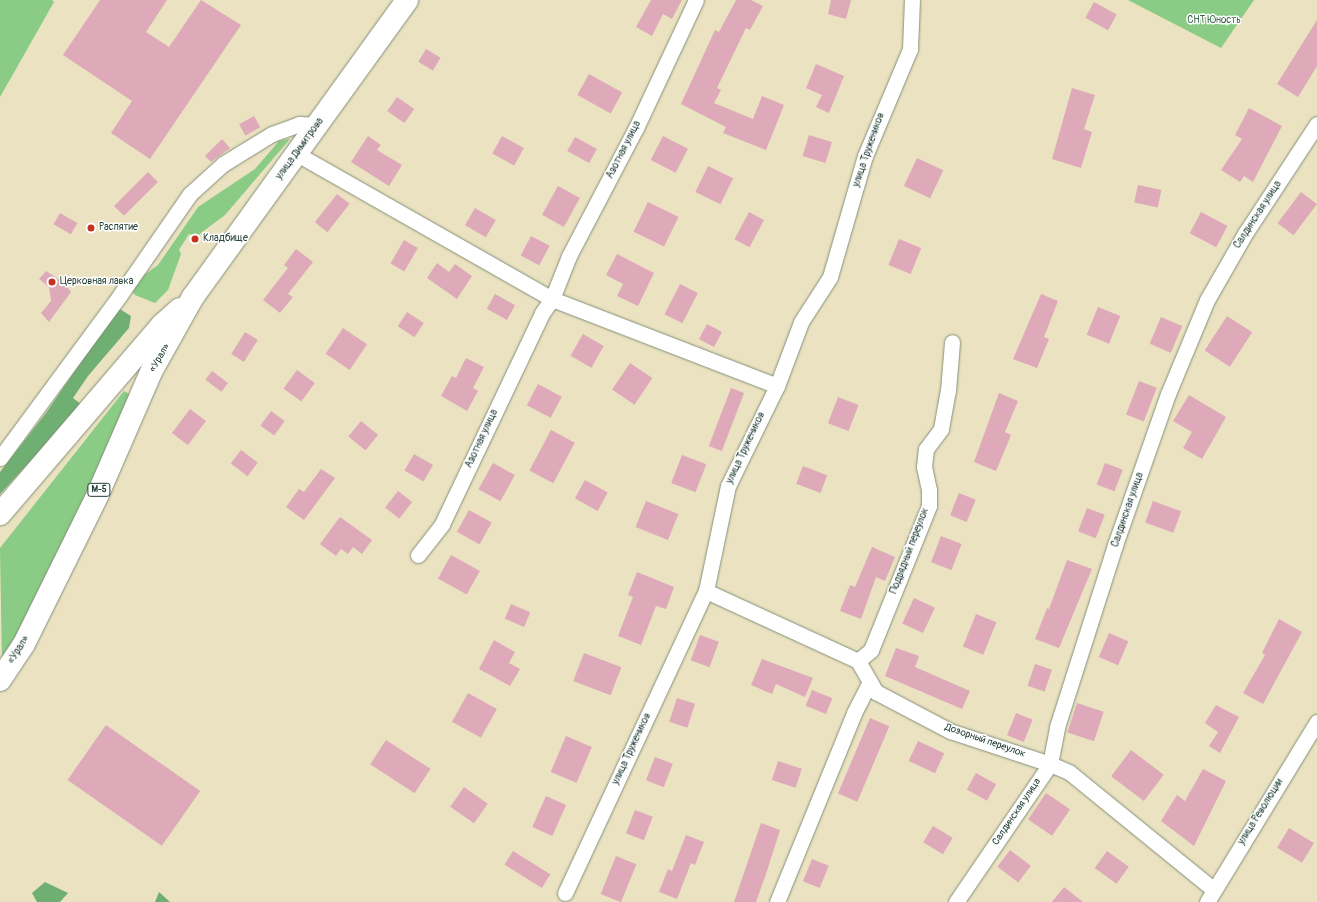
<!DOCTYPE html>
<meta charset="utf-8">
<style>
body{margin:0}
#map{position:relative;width:1317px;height:902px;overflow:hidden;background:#eae2c0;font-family:Pangolin,sans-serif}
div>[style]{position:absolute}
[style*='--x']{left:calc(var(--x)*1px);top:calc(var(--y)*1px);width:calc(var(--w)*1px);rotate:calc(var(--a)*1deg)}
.green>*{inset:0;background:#8acc85}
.forest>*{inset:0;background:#6fb072}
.building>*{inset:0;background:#deaaba;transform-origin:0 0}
.roads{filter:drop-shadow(0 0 1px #84907a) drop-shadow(0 0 1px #84907a)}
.street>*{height:15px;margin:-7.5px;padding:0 7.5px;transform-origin:7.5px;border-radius:7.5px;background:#fff}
.primary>*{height:22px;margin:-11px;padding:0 11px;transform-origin:11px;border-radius:11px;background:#fff}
.dots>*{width:11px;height:11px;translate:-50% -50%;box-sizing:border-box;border:2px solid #fff;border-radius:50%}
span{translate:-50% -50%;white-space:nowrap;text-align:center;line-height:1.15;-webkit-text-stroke:3px #fff;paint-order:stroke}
.shield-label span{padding:1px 3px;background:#fff;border:1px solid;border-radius:3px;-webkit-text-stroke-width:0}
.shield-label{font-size:9px;color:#1f3d34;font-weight:700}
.park-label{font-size:10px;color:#3a6148}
.street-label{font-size:10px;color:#1f3d34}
.poi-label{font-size:10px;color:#1f3d34}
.left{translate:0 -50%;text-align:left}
</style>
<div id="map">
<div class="green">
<i style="clip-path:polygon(0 0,52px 0,54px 2px,0 97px)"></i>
<i style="clip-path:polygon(1128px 0,1254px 0,1221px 48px)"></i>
<i style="clip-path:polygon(290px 139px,225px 215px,197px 236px,189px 234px,179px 250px,181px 254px,168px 290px,155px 303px,135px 295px,129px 286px,158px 265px,198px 207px,255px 169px,279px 141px)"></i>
<i style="clip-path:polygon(124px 391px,131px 395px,47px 586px,2px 664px,0 548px)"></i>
</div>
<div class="forest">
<i style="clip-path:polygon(118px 308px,131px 316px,129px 328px,88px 376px,73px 398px,82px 405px,0 494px,0 472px,46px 413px)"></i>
<i style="clip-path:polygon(45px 882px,68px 893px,60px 902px,37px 902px,32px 893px)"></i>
<i style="clip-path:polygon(159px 892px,170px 902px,155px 902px)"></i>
</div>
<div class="building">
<i style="clip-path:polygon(100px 0,167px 0,146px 32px,169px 47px,201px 0,241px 25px,150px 159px,111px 133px,132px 101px,63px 55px)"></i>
<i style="clip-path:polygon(651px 0,682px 0,672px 19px,663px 14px,652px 36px,636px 27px)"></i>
<i style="clip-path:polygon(736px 0,751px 0,763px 6px,750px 30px,746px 28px,717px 88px,721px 90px,714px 103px,753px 119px,762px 96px,784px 105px,766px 150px,723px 133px,726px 127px,681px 104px,715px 30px,719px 32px)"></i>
<i style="clip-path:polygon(831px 0,851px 0,846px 19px,828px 14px)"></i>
<i style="left:1094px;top:2px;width:26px;height:18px;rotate:29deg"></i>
<i style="clip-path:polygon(1317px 20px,1317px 66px,1298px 97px,1277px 84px)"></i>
<i style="left:426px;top:49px;width:17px;height:15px;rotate:31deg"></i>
<i style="clip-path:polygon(816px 64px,844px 76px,829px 113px,816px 107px,822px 95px,806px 88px)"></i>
<i style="left:589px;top:74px;width:38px;height:24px;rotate:29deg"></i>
<i style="clip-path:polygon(1072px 88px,1095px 95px,1084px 129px,1092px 132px,1081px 168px,1052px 159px)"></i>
<i style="left:397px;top:97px;width:21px;height:17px;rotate:35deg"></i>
<i style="clip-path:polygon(1249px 108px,1282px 126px,1253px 182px,1244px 176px,1240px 182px,1221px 170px,1242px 139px,1235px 135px)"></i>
<i style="left:254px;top:116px;width:13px;height:17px;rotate:61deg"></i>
<i style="left:809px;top:135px;width:24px;height:22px;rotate:17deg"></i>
<i style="clip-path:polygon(368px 136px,381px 145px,377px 150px,402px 165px,389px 186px,351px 162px)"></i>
<i style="left:502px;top:136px;width:25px;height:20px;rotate:29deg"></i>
<i style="left:663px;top:136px;width:28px;height:27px;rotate:27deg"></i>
<i style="left:575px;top:137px;width:25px;height:16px;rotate:29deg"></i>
<i style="clip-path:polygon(222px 139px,230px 148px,211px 162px,205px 156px)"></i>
<i style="left:917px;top:158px;width:29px;height:31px;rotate:25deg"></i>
<i style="left:708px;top:166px;width:28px;height:29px;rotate:26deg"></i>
<i style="left:148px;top:172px;width:14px;height:48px;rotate:45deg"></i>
<i style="left:1138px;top:185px;width:24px;height:18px;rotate:12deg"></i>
<i style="left:558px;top:186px;width:25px;height:33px;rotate:29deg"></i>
<i style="left:1301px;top:192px;width:20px;height:39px;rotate:37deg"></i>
<i style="left:337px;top:194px;width:16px;height:36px;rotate:38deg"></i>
<i style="left:648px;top:202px;width:34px;height:33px;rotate:26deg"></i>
<i style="left:475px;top:208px;width:24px;height:20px;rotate:30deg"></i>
<i style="left:749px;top:212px;width:17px;height:31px;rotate:28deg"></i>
<i style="left:1201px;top:212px;width:30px;height:24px;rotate:28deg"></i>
<i style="left:60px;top:213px;width:20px;height:13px;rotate:30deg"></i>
<i style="left:531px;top:236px;width:21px;height:22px;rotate:28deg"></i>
<i style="left:899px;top:239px;width:24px;height:28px;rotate:22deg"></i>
<i style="left:404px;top:240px;width:16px;height:27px;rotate:30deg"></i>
<i style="clip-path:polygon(296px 249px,313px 262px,288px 294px,293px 297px,280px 313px,263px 300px,288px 268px,284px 265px)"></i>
<i style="clip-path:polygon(617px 254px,654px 273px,638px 306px,617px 296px,623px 284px,606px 275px)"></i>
<i style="clip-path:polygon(437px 263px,449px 272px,455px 264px,472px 276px,457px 299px,427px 278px)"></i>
<i style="clip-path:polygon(46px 271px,63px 282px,71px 292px,49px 322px,41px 313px,51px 301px,49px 287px,39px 279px)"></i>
<i style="left:680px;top:284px;width:20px;height:34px;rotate:27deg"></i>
<i style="left:495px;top:294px;width:23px;height:17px;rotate:29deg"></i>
<i style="clip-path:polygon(1041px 294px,1058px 301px,1044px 337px,1049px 339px,1037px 368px,1013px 359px)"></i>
<i style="left:1098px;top:307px;width:24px;height:30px;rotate:22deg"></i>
<i style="left:407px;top:312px;width:20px;height:17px;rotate:33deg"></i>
<i style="left:1227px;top:316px;width:30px;height:41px;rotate:33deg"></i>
<i style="left:1161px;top:317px;width:23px;height:29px;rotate:23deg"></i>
<i style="left:707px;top:324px;width:17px;height:17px;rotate:28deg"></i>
<i style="left:343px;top:328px;width:29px;height:31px;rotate:34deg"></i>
<i style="left:245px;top:332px;width:15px;height:26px;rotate:32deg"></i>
<i style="left:583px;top:334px;width:24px;height:25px;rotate:30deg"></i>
<i style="clip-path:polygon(466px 358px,484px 367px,473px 388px,478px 391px,467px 411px,441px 396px,452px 376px,456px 378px)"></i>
<i style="left:630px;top:363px;width:27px;height:32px;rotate:34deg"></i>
<i style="left:297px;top:370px;width:22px;height:23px;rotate:36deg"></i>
<i style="left:212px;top:371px;width:20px;height:11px;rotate:37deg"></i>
<i style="left:1139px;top:381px;width:19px;height:36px;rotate:21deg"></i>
<i style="left:538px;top:384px;width:27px;height:24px;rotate:28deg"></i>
<i style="left:731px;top:388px;width:14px;height:62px;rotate:21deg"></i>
<i style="clip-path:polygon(999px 393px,1018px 401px,1005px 432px,1011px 435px,996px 471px,974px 462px)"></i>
<i style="clip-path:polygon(1189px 395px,1226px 417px,1202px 459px,1183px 448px,1192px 432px,1173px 421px)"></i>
<i style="left:838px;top:397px;width:22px;height:28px;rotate:21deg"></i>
<i style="left:190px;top:409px;width:20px;height:30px;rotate:37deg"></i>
<i style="left:271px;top:411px;width:17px;height:18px;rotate:36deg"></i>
<i style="left:361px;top:421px;width:22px;height:20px;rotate:39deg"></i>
<i style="left:551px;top:430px;width:27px;height:46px;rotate:28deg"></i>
<i style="left:241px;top:450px;width:21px;height:17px;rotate:37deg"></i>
<i style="left:414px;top:454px;width:22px;height:19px;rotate:30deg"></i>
<i style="left:682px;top:455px;width:26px;height:30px;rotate:21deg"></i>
<i style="left:493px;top:463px;width:25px;height:30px;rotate:29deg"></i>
<i style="left:1105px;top:463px;width:19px;height:23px;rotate:21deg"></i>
<i style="left:803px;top:466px;width:26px;height:19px;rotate:21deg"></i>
<i style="clip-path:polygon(321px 469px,335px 478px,304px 520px,286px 507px,299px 489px,304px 492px)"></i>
<i style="left:585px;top:480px;width:26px;height:21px;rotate:29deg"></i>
<i style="left:398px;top:491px;width:18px;height:21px;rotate:38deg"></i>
<i style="left:959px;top:493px;width:18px;height:24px;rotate:22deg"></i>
<i style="left:646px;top:501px;width:35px;height:28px;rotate:22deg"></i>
<i style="left:1153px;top:501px;width:30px;height:23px;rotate:20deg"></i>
<i style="left:1087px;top:508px;width:19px;height:25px;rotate:21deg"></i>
<i style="left:469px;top:510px;width:26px;height:25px;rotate:29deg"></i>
<i style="clip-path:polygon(340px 517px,372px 540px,362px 554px,353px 547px,348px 554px,341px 549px,336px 556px,320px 544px)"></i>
<i style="left:941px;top:536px;width:22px;height:28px;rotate:21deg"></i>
<i style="clip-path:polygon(872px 547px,895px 557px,885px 581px,876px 577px,861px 619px,840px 611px,850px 585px,855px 587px)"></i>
<i style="left:451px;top:555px;width:33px;height:27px;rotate:29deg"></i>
<i style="clip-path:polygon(1067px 560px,1092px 569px,1059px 648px,1035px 639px,1047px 608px,1049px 609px)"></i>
<i style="clip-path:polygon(637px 572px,674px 587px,666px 609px,656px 606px,641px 645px,618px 636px,633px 597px,628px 595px)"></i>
<i style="left:914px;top:598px;width:23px;height:28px;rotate:25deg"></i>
<i style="left:511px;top:604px;width:21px;height:16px;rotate:23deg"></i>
<i style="left:976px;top:614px;width:22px;height:35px;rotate:22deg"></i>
<i style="clip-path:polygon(1279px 619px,1302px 632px,1263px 704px,1243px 693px,1265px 655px,1262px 653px)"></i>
<i style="left:1109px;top:633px;width:21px;height:26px;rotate:23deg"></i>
<i style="left:700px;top:635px;width:20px;height:27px;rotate:20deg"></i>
<i style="clip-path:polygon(494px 640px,515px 652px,509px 663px,520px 669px,510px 686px,479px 669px)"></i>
<i style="clip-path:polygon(896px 648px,919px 656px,915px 667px,970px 691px,962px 709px,885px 676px)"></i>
<i style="left:584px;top:653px;width:40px;height:30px;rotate:21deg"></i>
<i style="clip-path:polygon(762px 659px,813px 678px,805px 697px,776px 684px,772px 694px,751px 685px)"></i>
<i style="left:1035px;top:664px;width:18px;height:23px;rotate:19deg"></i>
<i style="left:812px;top:690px;width:22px;height:17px;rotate:22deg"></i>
<i style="left:468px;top:693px;width:33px;height:33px;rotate:29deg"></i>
<i style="left:677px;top:698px;width:19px;height:25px;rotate:18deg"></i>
<i style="left:1077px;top:703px;width:28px;height:31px;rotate:18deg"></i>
<i style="clip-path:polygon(1216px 705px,1239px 717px,1220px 753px,1209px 746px,1218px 732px,1205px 723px)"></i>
<i style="left:1016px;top:713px;width:18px;height:24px;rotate:22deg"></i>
<i style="left:870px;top:718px;width:21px;height:82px;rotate:23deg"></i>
<i style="left:106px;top:725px;width:115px;height:67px;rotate:35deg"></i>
<i style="left:566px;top:736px;width:28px;height:39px;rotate:23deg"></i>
<i style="left:386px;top:740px;width:53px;height:29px;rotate:33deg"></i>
<i style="left:918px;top:741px;width:29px;height:22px;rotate:25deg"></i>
<i style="left:1131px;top:750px;width:41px;height:33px;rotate:37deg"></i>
<i style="left:655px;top:757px;width:19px;height:25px;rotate:21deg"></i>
<i style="left:778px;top:761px;width:25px;height:20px;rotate:18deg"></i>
<i style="clip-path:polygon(1203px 769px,1226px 781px,1194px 846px,1161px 821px,1177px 795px,1185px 801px)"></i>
<i style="left:976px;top:773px;width:23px;height:19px;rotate:29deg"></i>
<i style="left:464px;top:787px;width:29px;height:24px;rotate:35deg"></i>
<i style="left:1046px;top:793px;width:29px;height:32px;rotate:34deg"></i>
<i style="left:546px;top:796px;width:22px;height:34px;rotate:24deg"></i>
<i style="left:635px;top:810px;width:19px;height:25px;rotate:21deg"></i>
<i style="clip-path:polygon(761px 823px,780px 830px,766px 874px,756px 902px,734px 902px)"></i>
<i style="left:933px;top:826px;width:23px;height:19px;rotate:31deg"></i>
<i style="left:1289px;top:828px;width:29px;height:23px;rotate:31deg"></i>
<i style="clip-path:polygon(686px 835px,704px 842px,695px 865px,691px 863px,677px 899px,659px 892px,668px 869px,672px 871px)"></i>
<i style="left:1010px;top:850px;width:26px;height:21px;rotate:37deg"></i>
<i style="left:513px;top:851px;width:44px;height:16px;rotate:32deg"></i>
<i style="left:1107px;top:851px;width:27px;height:21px;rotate:36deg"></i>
<i style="left:616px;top:856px;width:22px;height:41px;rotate:22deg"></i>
<i style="left:812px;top:859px;width:18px;height:24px;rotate:22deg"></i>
<i style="clip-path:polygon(1064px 887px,1083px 902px,1052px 902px)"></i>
</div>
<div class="roads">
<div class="street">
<i style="--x:297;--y:154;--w:293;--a:29.6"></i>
<i style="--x:552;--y:299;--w:241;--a:21.1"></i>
<i style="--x:0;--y:458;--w:202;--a:-53.6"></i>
<i style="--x:120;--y:295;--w:123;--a:-55.3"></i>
<i style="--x:190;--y:194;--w:45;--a:-42.3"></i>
<i style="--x:223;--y:164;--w:57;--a:-31.5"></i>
<i style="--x:272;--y:134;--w:29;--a:-20"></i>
<i style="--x:299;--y:124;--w:19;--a:3"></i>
<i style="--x:418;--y:555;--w:39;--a:-52"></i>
<i style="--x:442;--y:524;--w:233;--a:-64.6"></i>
<i style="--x:542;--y:313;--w:17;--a:-54"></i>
<i style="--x:552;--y:299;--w:46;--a:-68.4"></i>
<i style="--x:569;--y:256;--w:144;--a:-62.4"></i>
<i style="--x:636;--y:128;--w:141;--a:-64.9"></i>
<i style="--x:706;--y:591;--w:167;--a:24.7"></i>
<i style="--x:858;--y:661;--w:36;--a:60"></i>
<i style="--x:876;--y:692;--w:84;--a:27.8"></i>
<i style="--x:950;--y:731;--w:105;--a:18.3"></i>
<i style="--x:1050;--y:764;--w:21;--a:23"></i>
<i style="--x:1069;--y:772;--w:186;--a:39.1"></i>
<i style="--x:858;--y:661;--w:17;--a:-40"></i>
<i style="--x:871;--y:650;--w:155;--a:-68.1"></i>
<i style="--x:929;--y:506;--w:16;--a:-90"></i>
<i style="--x:929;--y:490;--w:24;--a:-102"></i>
<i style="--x:924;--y:467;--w:18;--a:-84"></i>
<i style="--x:926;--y:449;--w:25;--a:-53"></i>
<i style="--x:941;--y:429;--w:39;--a:-80"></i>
<i style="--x:948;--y:391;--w:49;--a:-85.3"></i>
<i style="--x:565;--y:893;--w:333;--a:-65"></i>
<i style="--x:706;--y:591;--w:107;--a:-78.2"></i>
<i style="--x:728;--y:486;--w:111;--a:-63.9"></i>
<i style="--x:777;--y:386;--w:68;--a:-69.4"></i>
<i style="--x:801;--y:322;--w:54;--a:-57.2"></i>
<i style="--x:830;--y:277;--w:126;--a:-73.9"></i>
<i style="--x:865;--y:156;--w:116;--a:-67.2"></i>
<i style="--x:910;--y:49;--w:49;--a:-87.7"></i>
<i style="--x:777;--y:902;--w:204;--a:-67.8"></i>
<i style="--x:854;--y:713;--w:35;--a:-63"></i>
<i style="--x:956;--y:902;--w:167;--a:-55.7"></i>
<i style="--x:1050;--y:764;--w:38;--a:-79"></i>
<i style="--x:1057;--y:727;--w:191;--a:-72.3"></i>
<i style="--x:1115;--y:545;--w:160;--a:-70.7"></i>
<i style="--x:1168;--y:394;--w:102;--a:-67.5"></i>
<i style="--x:1207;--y:300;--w:78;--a:-60.2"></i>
<i style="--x:1246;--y:232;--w:129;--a:-56.7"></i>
<i style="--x:1207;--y:902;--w:211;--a:-58.6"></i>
</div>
<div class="primary">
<i style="--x:0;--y:514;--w:249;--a:-49.4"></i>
<i style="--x:162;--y:325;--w:24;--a:-42"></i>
<i style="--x:0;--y:680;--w:43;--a:-56.3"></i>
<i style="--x:24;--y:644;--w:167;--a:-63.7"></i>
<i style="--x:98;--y:494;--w:133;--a:-66.5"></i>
<i style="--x:151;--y:372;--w:86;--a:-60.8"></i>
<i style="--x:193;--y:297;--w:366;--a:-54.2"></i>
</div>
</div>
<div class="dots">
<i style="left:91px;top:228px;background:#c8321e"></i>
<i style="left:195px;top:239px;background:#c8321e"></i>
<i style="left:52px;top:282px;background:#c8321e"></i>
</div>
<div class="shield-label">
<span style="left:99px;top:490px">М-5</span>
</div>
<div class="park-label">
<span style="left:1214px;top:21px">СНТ Юность</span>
</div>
<div class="street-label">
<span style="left:300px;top:149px;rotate:-54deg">улица Димитрова</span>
<span style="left:624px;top:150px;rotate:-63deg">Азотная улица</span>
<span style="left:869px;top:150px;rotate:-71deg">улица Тружеников</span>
<span style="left:1258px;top:215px;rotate:-57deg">Салдинская улица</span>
<span style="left:160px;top:358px;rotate:-60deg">«Урал»</span>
<span style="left:482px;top:439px;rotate:-65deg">Азотная улица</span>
<span style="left:746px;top:448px;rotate:-65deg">улица Тружеников</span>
<span style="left:1128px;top:510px;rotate:-71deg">Салдинская улица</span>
<span style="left:910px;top:551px;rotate:-69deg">Подрядный переулок</span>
<span style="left:19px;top:650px;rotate:-58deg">«Урал»</span>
<span style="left:985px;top:741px;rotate:19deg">Дозорный переулок</span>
<span style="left:632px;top:749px;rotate:-65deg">улица Тружеников</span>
<span style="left:1017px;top:812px;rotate:-56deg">Салдинская улица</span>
<span style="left:1261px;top:812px;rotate:-58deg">улица Революции</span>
</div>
<div class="poi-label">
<span class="left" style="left:99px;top:228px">Распятие</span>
<span class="left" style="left:203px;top:239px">Кладбище</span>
<span class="left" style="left:60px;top:282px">Церковная лавка</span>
</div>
</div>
